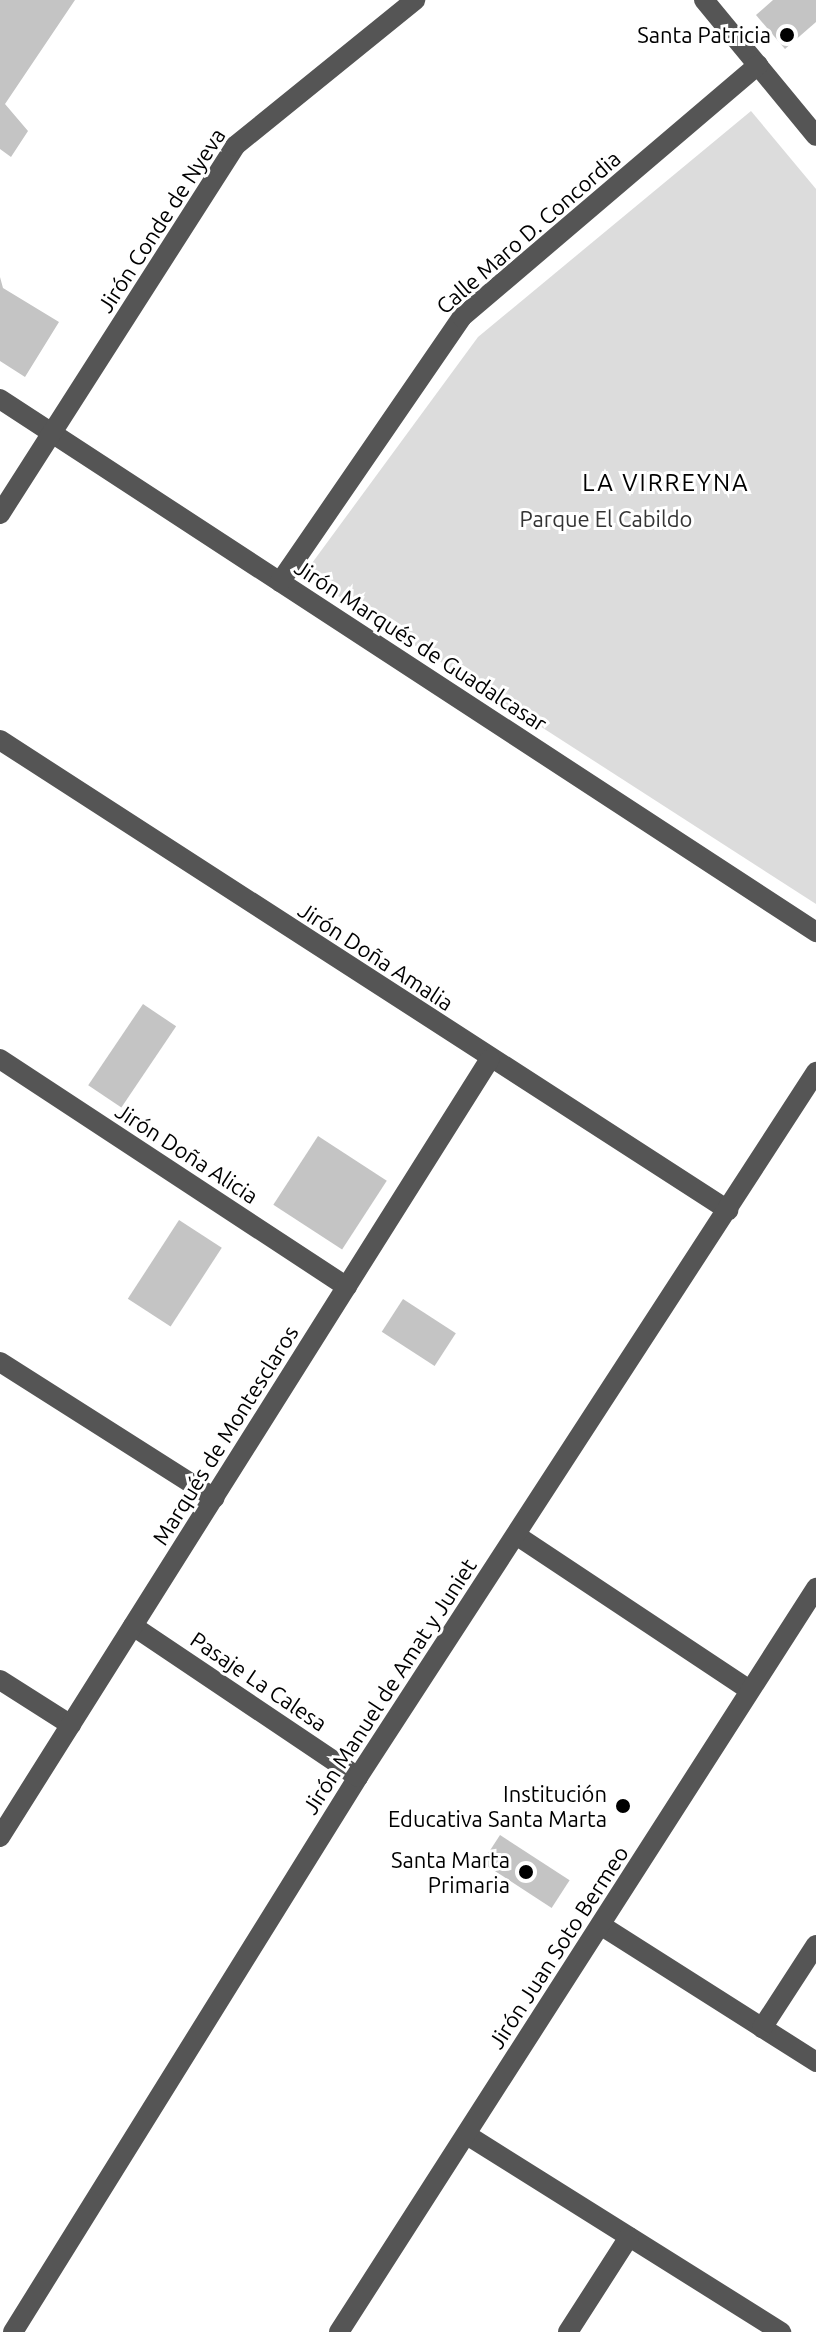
<!DOCTYPE html>
<meta charset="utf-8">
<style>
body{margin:0}
#map{position:relative;width:816px;height:2332px;overflow:hidden;background:#fff;font-family:Ubuntu,sans-serif}
div>[style]{position:absolute}
[style*='--x']{left:calc(var(--x)*1px);top:calc(var(--y)*1px);width:calc(var(--w)*1px);rotate:calc(var(--a)*1deg)}
.green>*{inset:0;background:#dcdcdc}
.building>*{inset:0;background:#c4c4c4;transform-origin:0 0}
.minor>*{height:20px;margin:-10px;padding:0 10px;transform-origin:10px;border-radius:10px;background:#555}
.dots>*{width:22px;height:22px;translate:-50% -50%;box-sizing:border-box;border:4px solid #fff;border-radius:50%}
span{translate:-50% -50%;white-space:nowrap;text-align:center;line-height:1.15;-webkit-text-stroke:6px #fff;paint-order:stroke}
.poi-label{font-size:22px;color:#000}
.right{translate:-100% -50%;text-align:right}
.street-label{font-size:22px;color:#000}
.park-label{font-size:22px;color:#333}
.neighbourhood-label{font-size:24px;color:#000;letter-spacing:2px}
</style>
<div id="map">
<div class="green">
<i style="clip-path:polygon(751px 111px,816px 189px,816px 904px,304px 574px,478px 337px)"></i>
</div>
<div class="building">
<i style="clip-path:polygon(0 0,75px 0,5px 104px,28px 131px,11px 157px,0 149px)"></i>
<i style="clip-path:polygon(773px 0,816px 0,816px 22px,785px 49px,756px 15px)"></i>
<i style="clip-path:polygon(0 277px,3px 288px,59px 322px,25px 377px,0 361px)"></i>
<i style="left:143px;top:1004px;width:40px;height:98px;rotate:34deg"></i>
<i style="left:318px;top:1136px;width:82px;height:82px;rotate:33deg"></i>
<i style="left:179px;top:1220px;width:51px;height:94px;rotate:33deg"></i>
<i style="left:403px;top:1299px;width:63px;height:39px;rotate:33deg"></i>
<i style="left:500px;top:1835px;width:83px;height:33px;rotate:33deg"></i>
</div>
<div class="minor">
<i style="--x:704;--y:0;--w:176;--a:50.5"></i>
<i style="--x:0;--y:399;--w:975;--a:33.15"></i>
<i style="--x:0;--y:514;--w:437;--a:-57.4"></i>
<i style="--x:235;--y:146;--w:232;--a:-39"></i>
<i style="--x:280;--y:582;--w:321;--a:-55.5"></i>
<i style="--x:462;--y:317;--w:389;--a:-40.4"></i>
<i style="--x:0;--y:740;--w:867;--a:32.85"></i>
<i style="--x:0;--y:1059;--w:415;--a:33.3"></i>
<i style="--x:0;--y:1362;--w:254;--a:32.4"></i>
<i style="--x:516;--y:1535;--w:280;--a:33.6"></i>
<i style="--x:133;--y:1626;--w:271;--a:33.9"></i>
<i style="--x:0;--y:1680;--w:84;--a:32.4"></i>
<i style="--x:0;--y:1837;--w:919;--a:-57.8"></i>
<i style="--x:602;--y:1926;--w:254;--a:32.4"></i>
<i style="--x:762;--y:2028;--w:99;--a:-57"></i>
<i style="--x:467;--y:2135;--w:371;--a:32.1"></i>
<i style="--x:13;--y:2332;--w:653;--a:-58.13"></i>
<i style="--x:358;--y:1777;--w:841;--a:-56.99"></i>
<i style="--x:339;--y:2332;--w:884;--a:-57.33"></i>
<i style="--x:568;--y:2332;--w:113;--a:-57.3"></i>
</div>
<div class="dots">
<i style="left:787px;top:35px;background:#000"></i>
<i style="left:623px;top:1806px;background:#000"></i>
<i style="left:526px;top:1872px;background:#000"></i>
</div>
<div class="poi-label">
<span class="right" style="left:771px;top:35px">Santa Patricia</span>
<span class="right" style="left:607px;top:1806px">Institución<br>Educativa Santa Marta</span>
<span class="right" style="left:510px;top:1872px">Santa Marta<br>Primaria</span>
</div>
<div class="street-label">
<span style="left:161px;top:220px;rotate:-57deg">Jirón Conde de Nyeva</span>
<span style="left:528px;top:232px;rotate:-41deg">Calle Maro D. Concordia</span>
<span style="left:421px;top:645px;rotate:33deg">Jirón Marqués de Guadalcasar</span>
<span style="left:376px;top:956px;rotate:33deg">Jirón Doña Amalia</span>
<span style="left:187px;top:1153px;rotate:33deg">Jirón Doña Alicia</span>
<span style="left:225px;top:1435px;rotate:-58deg">Marqués de Montesclaros</span>
<span style="left:259px;top:1681px;rotate:34deg">Pasaje La Calesa</span>
<span style="left:389px;top:1686px;rotate:-57deg">Jirón Manuel de Amat y Juniet</span>
<span style="left:558px;top:1947px;rotate:-57deg">Jirón Juan Soto Bermeo</span>
</div>
<div class="park-label">
<span style="left:606px;top:519px">Parque El Cabildo</span>
</div>
<div class="neighbourhood-label">
<span style="left:666px;top:483px">LA VIRREYNA</span>
</div>
</div>
